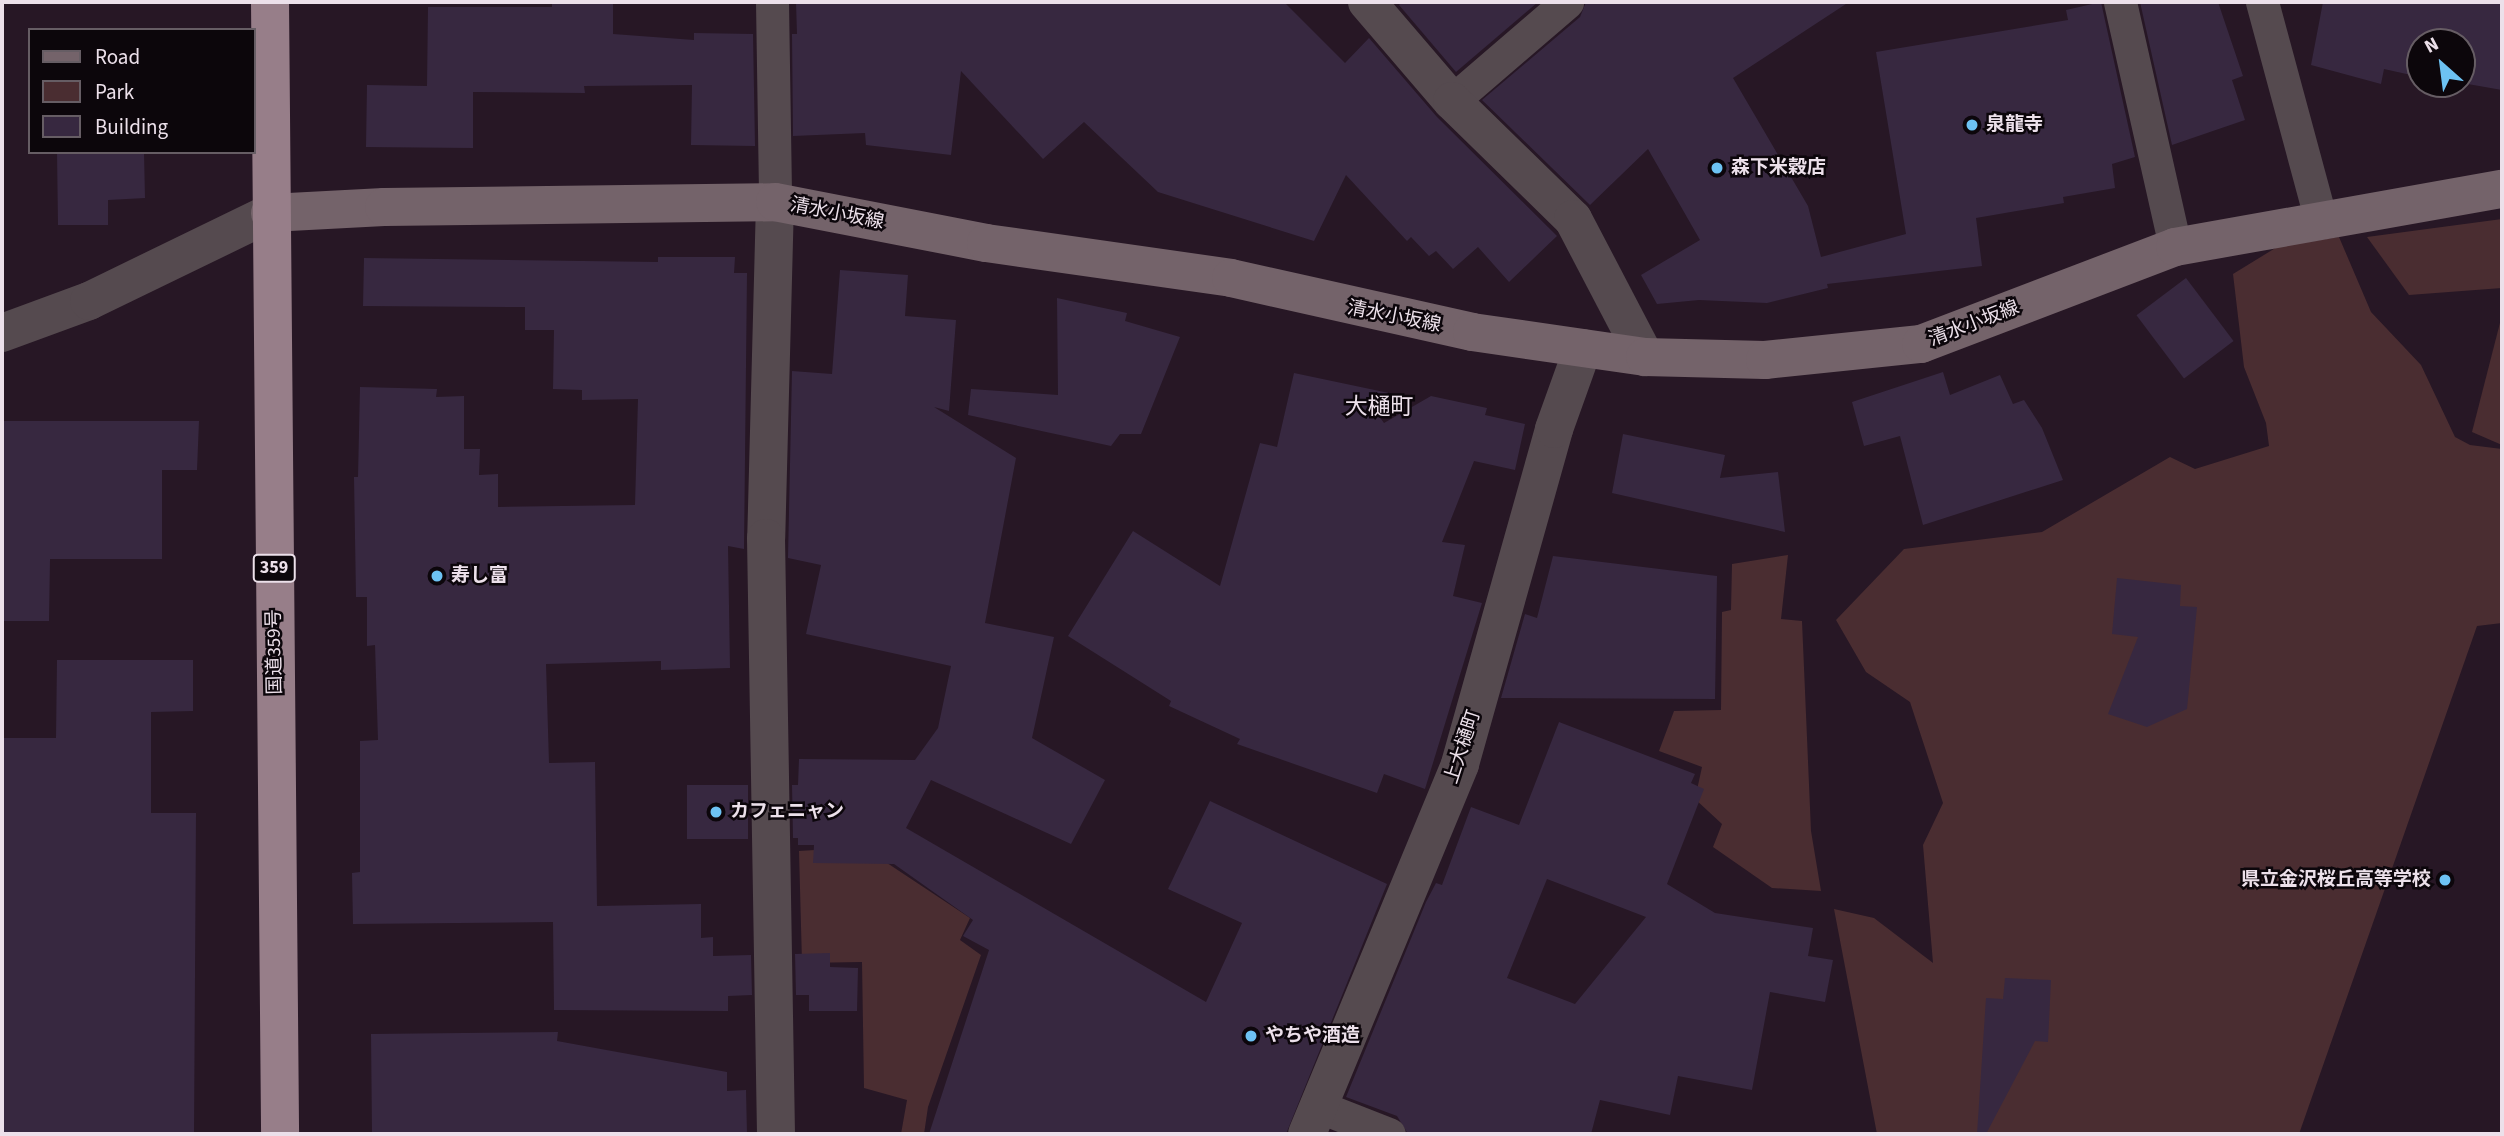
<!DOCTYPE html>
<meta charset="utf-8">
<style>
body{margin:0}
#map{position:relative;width:2504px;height:1136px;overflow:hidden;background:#271725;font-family:"Source Sans 3","Noto Sans JP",sans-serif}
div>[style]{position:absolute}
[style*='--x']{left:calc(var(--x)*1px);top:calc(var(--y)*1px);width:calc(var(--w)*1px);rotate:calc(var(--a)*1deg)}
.green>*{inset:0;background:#4a2d31}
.building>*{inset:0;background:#372840;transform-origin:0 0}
.service>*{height:33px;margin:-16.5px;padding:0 16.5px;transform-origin:16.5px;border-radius:16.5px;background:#554a4f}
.minor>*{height:38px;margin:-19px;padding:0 19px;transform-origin:19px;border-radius:19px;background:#554a4f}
.tertiary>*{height:38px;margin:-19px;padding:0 19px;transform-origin:19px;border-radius:19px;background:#554a4f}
.secondary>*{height:38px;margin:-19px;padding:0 19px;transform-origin:19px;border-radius:19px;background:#74636a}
.trunk>*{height:38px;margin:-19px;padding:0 19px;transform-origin:19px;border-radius:19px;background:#977e89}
.dots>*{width:19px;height:19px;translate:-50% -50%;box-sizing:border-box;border:4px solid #0c060b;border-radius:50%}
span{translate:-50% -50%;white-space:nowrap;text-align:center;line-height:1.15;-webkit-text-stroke:5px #0c060b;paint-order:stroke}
.shield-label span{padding:2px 5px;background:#0c060b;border:2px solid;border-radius:5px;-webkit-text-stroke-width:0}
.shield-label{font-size:18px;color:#ece0ea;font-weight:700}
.poi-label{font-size:19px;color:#ece0ea;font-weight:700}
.left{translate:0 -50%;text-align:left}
.right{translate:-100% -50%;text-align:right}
.street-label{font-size:19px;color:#ece0ea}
.quarter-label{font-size:23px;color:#ece0ea}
.frame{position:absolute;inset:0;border:4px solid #ece0ea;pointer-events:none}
.legend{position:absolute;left:28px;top:28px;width:228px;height:126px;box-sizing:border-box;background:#0c060b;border:2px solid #665d64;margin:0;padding:9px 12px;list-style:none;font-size:21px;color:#ece0ea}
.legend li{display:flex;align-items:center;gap:14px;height:35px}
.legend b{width:35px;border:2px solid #665d64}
.north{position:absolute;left:2406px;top:28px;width:70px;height:70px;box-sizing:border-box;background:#0c060b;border:2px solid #665d64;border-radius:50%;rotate:332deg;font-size:19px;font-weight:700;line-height:28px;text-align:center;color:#ece0ea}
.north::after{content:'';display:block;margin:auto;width:24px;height:32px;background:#6dc2f3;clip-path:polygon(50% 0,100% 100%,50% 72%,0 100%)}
</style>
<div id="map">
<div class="green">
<i style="clip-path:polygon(2502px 219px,2502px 288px,2409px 295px,2367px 237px)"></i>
<i style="clip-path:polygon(2339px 237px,2371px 312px,2421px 365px,2455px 437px,2470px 445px,2502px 449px,2502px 623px,2477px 626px,2299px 1134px,1877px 1134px,1834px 909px,1874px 918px,1933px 963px,1923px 845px,1943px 803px,1910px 702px,1866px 672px,1836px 620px,1904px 549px,2042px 532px,2170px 457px,2195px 469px,2269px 446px,2266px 423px,2244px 367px,2233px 274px,2277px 247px)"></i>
<i style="clip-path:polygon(2502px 315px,2502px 445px,2472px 432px)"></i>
<i style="clip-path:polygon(1788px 555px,1781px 619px,1802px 621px,1811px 831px,1821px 891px,1772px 888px,1713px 847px,1722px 824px,1695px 799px,1702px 767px,1659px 751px,1674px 711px,1721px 710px,1722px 612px,1731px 610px,1732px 564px)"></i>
<i style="clip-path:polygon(863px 847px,970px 918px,960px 940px,981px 955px,928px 1107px,924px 1134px,901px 1134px,907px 1100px,864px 1088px,862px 962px,802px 963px,799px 851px)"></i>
</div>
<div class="building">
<i style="clip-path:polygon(552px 2px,613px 2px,613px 34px,694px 40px,694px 33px,753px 34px,755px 146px,691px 145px,692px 85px,584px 86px,585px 93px,473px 92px,473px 148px,366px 147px,367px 85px,427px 86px,428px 7px,552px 7px)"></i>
<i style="clip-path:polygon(796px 2px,1284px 2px,1345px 63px,1369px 38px,1437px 117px,1557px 236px,1509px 282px,1478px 247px,1453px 269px,1436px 251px,1429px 256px,1411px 237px,1407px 241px,1346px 175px,1314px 241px,1158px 192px,1084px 122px,1043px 159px,961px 71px,951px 155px,866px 145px,865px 133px,793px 136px,792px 34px,797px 34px)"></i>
<i style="clip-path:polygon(1402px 2px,1538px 2px,1456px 72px,1399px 5px)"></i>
<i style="clip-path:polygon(1586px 2px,1849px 2px,1733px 78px,1808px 206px,1821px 257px,1906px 234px,1876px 52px,2068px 20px,2066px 10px,2101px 2px,2135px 157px,2112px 164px,2115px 188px,2063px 197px,2064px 203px,1976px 218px,1982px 266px,1827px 284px,1828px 288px,1767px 303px,1699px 300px,1657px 304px,1641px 275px,1700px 240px,1648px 149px,1590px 205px,1482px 100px,1580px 17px)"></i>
<i style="clip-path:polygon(2140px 2px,2218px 2px,2243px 76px,2232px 80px,2245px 120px,2172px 145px)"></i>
<i style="clip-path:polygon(2323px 2px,2502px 2px,2502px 90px,2462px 83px,2462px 42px,2420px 42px,2420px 77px,2384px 69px,2381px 84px,2311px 65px)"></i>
<i style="clip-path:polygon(57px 152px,144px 152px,145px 198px,108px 200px,108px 225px,58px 225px)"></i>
<i style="clip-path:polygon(658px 257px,735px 257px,734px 273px,747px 273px,744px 549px,728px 546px,730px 668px,661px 670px,661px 661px,546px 664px,549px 763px,595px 762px,597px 906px,701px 904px,701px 938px,713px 937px,713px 956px,751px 955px,752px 995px,728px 996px,728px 1011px,554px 1010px,553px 922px,353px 924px,352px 873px,360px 872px,360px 741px,378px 740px,375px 645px,367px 646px,367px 597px,356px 597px,354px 477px,358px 477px,360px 387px,437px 389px,436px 397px,464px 396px,464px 449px,480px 449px,479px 475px,498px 474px,498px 507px,635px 505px,638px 399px,582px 400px,582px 390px,553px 389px,554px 330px,525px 330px,525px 307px,363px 306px,364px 258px,658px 262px)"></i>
<i style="clip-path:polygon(840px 270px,908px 275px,905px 316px,956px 320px,949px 411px,934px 407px,1016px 458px,985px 623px,1054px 637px,1032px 738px,1105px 780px,1071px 844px,931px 780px,906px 828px,1206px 1002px,1242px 923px,1168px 889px,1210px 801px,1387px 884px,1286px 1134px,929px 1134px,989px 950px,963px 936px,973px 920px,894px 864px,813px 863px,814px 845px,798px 845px,798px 838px,793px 838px,792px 785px,798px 785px,799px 759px,915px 760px,938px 728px,951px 666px,806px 634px,821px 565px,788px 558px,792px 371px,832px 374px)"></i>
<i style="left:2186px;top:278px;width:79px;height:62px;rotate:53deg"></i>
<i style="clip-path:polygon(1057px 298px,1127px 313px,1125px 321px,1180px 337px,1141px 434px,1120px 434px,1111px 446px,968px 415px,971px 389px,1058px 395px)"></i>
<i style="clip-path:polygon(1943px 372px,1950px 395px,2000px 375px,2013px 404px,2024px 400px,2042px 428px,2063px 480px,1923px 525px,1900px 436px,1864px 446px,1852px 402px)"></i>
<i style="clip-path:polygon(1294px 373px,1389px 393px,1373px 408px,1384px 423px,1431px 396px,1487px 408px,1485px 415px,1525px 424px,1515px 470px,1474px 461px,1442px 542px,1465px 545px,1453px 596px,1482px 603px,1425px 789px,1384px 774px,1377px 793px,1237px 744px,1240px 739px,1169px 706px,1171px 701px,1068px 636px,1133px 531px,1220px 586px,1260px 443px,1277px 447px)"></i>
<i style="clip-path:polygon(2px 421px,199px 421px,197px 470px,162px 470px,162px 559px,50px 559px,49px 621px,2px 621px)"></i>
<i style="clip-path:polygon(1623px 434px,1725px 455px,1720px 478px,1778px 472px,1785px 532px,1612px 493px)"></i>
<i style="clip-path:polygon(1553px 556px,1717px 576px,1715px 699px,1501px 698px,1525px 614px,1537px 618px)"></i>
<i style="clip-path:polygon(2117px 578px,2181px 585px,2180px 606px,2197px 607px,2187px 709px,2147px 727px,2108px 714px,2138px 637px,2112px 634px)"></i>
<i style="clip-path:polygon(57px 660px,193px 660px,193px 711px,151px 712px,151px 813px,196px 813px,194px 1134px,2px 1134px,2px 738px,56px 738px)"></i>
<i style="clip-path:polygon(evenodd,1559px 722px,1695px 774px,1691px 783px,1704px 789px,1667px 884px,1715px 913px,1813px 928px,1808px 956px,1833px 960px,1825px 1002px,1770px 992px,1752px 1090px,1678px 1076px,1670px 1115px,1600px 1100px,1591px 1134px,1408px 1134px,1397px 1116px,1346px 1097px,1426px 902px,1436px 883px,1442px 885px,1471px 807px,1519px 825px,1559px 722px,1547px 879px,1646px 917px,1575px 1004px,1507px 978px,1547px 879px)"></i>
<i style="left:687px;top:785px;width:61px;height:54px"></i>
<i style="clip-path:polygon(830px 953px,830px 967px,858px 968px,857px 1011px,809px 1011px,809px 995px,796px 995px,795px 954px)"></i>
<i style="clip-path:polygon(2005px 978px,2051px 980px,2048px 1042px,2035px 1041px,1986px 1134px,1977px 1134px,1986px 998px,2003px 999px)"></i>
<i style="clip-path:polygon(558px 1032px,557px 1041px,727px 1072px,727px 1091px,746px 1090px,747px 1134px,372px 1134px,371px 1034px)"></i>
</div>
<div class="service">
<i style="--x:772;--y:2;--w:200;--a:89.1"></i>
<i style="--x:2120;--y:2;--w:251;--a:77.3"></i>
<i style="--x:2262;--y:2;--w:227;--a:74.9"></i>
<i style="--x:1452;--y:101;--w:152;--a:-40.7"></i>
<i style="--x:1320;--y:1107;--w:74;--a:21.4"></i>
</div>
<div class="minor">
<i style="--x:1367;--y:2;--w:130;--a:49.4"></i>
<i style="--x:1452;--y:101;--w:169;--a:44.3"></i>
<i style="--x:1573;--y:219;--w:156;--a:62.4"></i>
<i style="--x:775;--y:202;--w:336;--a:91.5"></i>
<i style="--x:766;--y:538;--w:596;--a:89.04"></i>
<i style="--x:1307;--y:1134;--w:400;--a:-67.5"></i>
<i style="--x:1460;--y:764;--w:348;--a:-74.3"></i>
<i style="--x:1554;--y:429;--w:86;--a:-70.3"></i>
</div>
<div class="tertiary">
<i style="--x:2;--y:333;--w:93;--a:-20.2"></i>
<i style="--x:89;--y:301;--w:201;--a:-25.9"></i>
</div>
<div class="secondary">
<i style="--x:270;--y:213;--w:114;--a:-3"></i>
<i style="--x:384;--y:207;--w:391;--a:-0.7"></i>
<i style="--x:775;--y:202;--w:215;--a:11"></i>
<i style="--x:986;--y:243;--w:247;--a:8.1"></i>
<i style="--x:1231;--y:278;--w:247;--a:12.6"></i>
<i style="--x:1472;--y:332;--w:175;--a:8.2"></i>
<i style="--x:1645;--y:357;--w:120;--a:1.4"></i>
<i style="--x:1765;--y:360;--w:157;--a:-5.9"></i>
<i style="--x:1921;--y:344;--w:272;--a:-20.9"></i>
<i style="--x:2175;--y:247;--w:332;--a:-10.1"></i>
</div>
<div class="trunk">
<i style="--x:270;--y:2;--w:1132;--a:89.49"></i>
</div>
<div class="dots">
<i style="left:1972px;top:125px;background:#6dc2f3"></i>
<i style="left:1717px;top:168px;background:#6dc2f3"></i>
<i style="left:437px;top:576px;background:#6dc2f3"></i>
<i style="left:716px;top:812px;background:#6dc2f3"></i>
<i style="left:2445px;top:880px;background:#6dc2f3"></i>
<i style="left:1251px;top:1036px;background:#6dc2f3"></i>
</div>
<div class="shield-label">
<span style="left:274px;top:568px">359</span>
</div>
<div class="poi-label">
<span class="left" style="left:1986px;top:125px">泉龍寺</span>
<span class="left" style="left:1731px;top:168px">森下米穀店</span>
<span class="left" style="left:451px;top:576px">寿し富</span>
<span class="left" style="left:730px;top:812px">カフェニャン</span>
<span class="right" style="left:2431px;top:880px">県立金沢桜丘高等学校</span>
<span class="left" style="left:1265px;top:1036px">やちや酒造</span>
</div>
<div class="street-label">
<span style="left:837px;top:214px;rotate:11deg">清水小坂線</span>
<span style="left:1394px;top:317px;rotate:11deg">清水小坂線</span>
<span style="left:1974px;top:324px;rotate:-21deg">清水小坂線</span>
<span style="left:275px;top:652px;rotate:-91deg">国道359号</span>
<span style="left:1463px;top:747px;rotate:-72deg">上大樋町</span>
</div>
<div class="quarter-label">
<span style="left:1379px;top:407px">大樋町</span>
</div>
<div class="frame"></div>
<ul class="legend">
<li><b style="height:9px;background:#74636a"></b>Road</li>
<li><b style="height:19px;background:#4a2d31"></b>Park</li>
<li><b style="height:19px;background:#372840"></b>Building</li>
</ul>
<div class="north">N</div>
</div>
